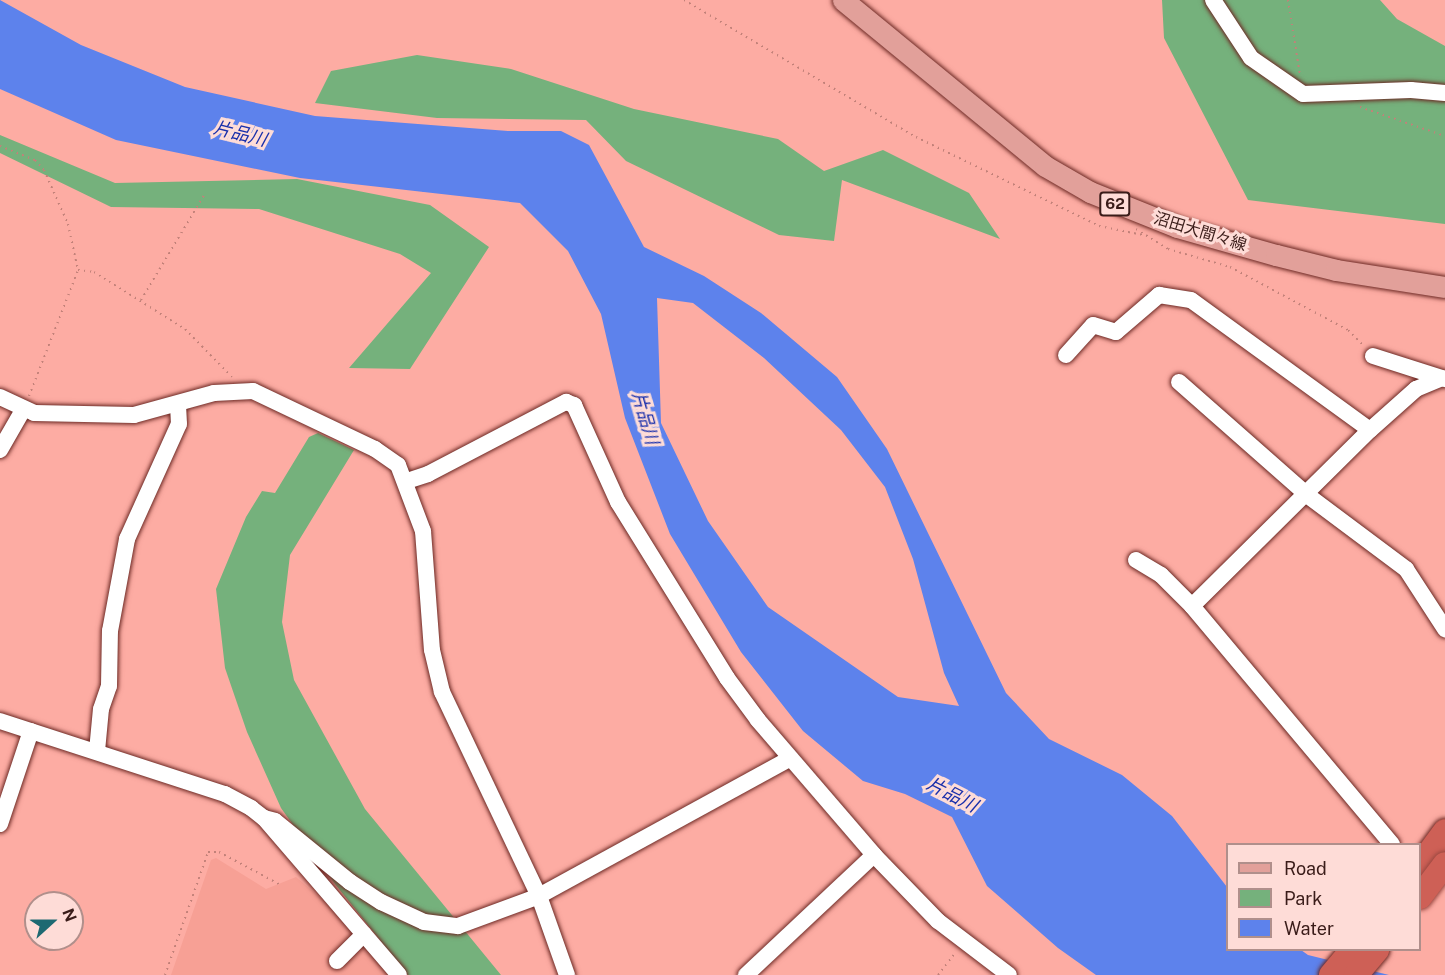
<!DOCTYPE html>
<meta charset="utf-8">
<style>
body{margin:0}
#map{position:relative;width:1445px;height:975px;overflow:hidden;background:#fdaca3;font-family:"Public Sans","Noto Sans JP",sans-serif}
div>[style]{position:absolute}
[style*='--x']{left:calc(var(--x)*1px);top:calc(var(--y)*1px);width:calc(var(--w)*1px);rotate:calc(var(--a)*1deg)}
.built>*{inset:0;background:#f7a095}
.green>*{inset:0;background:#75b17c}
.water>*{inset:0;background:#5d82ec}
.path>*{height:2px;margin-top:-1px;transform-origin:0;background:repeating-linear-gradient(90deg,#c28179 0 1.5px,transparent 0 6px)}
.roads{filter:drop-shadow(0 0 2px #6c2924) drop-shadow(0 0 2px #6c2924)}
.minor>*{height:16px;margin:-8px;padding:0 8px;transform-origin:8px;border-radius:8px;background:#fff}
.major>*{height:21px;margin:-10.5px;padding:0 10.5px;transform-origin:10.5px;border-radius:10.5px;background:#e2a09a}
.highway>*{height:24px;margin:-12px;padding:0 12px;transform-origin:12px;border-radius:12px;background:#ce6056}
.bridges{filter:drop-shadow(0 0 2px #9a4841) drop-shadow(0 0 2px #9a4841)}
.highway-bridge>*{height:24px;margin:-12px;padding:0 12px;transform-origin:12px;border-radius:12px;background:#ce6056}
span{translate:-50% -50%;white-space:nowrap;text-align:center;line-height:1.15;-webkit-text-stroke:6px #fedcd7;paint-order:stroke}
.shield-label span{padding:2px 4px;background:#fedcd7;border:2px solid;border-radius:4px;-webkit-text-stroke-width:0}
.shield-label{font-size:15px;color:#3a1c19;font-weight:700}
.street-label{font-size:16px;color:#3a1c19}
.water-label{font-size:18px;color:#1a30ab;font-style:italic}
.legend{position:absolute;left:1226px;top:843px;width:195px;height:108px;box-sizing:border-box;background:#fedcd7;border:2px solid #b08f8b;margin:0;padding:8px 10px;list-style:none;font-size:18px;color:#3a1c19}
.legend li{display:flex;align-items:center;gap:12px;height:30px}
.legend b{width:30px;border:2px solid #b08f8b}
.north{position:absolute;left:24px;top:891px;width:60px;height:60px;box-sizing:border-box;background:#fedcd7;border:2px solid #b08f8b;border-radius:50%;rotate:69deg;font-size:16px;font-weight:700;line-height:24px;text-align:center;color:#3a1c19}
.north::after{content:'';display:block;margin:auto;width:21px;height:27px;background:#1e6972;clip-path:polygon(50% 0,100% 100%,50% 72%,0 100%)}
</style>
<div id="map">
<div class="built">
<i style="clip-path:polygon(216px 858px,266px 889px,296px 877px,333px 909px,392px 975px,171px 975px,211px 860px)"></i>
</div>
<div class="green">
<i style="clip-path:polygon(1162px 0,1380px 0,1397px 19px,1445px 46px,1445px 224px,1248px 200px,1164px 38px)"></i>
<i style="clip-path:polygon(417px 55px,511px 69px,634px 109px,778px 139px,824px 171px,883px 150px,969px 193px,1000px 239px,842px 180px,834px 241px,779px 235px,626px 161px,586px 120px,437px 118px,315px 103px,331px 71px)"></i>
<i style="clip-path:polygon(0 135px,115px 183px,297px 179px,430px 205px,489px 247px,410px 369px,349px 368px,431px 273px,400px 254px,259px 209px,111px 207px,0 153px)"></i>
<i style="clip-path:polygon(318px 433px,354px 450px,290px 555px,282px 622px,294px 680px,365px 809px,501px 975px,408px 975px,335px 884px,281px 808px,247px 732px,225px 668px,216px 589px,246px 517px,262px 491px,275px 493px,309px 437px)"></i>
</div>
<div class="water">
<i style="clip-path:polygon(evenodd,0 0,81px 45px,185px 87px,315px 116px,508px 131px,561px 131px,589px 145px,644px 247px,704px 276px,761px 313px,837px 377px,887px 449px,1006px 693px,1049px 739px,1122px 775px,1172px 816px,1227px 887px,1228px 950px,1301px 950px,1308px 955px,1389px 975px,1096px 975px,1058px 948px,987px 886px,952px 817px,905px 794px,863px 781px,803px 731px,741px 652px,670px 534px,625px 418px,601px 314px,568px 251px,520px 203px,300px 178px,116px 140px,0 89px,0 0,657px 298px,693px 303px,764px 358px,841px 430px,885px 487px,913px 559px,944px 673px,959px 706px,898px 697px,768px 607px,708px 521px,661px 423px,657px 298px)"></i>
</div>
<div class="path">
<i style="--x:684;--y:0;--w:269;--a:30.6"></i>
<i style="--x:916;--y:137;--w:203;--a:25.9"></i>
<i style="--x:1099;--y:226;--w:50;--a:11.5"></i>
<i style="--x:1288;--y:0;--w:76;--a:80.9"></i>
<i style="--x:1360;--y:107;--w:90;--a:18.8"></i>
<i style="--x:0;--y:146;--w:38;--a:22"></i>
<i style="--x:35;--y:160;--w:13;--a:48"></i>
<i style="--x:44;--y:170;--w:59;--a:66"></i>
<i style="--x:68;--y:224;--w:47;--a:77.7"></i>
<i style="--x:1136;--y:229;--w:38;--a:32"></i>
<i style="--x:1168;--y:249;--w:65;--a:16.2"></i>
<i style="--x:1230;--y:267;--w:134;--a:28.1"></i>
<i style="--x:1348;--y:330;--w:21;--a:45"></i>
<i style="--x:141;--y:300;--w:122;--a:-59"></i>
<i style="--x:29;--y:396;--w:135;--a:-68.7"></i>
<i style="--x:78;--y:270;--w:16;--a:7"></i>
<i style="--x:94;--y:272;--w:107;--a:32.1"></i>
<i style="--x:185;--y:329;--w:67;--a:45.6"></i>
<i style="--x:165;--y:975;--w:130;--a:-70.7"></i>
<i style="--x:208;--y:852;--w:11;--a:0"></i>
<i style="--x:219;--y:852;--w:68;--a:28.1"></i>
<i style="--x:938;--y:975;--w:28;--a:-52"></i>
</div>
<div class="roads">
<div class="minor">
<i style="--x:1213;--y:0;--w:69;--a:56.8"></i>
<i style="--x:1251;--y:58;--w:63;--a:34.7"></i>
<i style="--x:1303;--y:94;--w:108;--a:-2.1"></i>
<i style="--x:1411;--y:90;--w:34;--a:5"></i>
<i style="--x:1066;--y:355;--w:40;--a:-48"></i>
<i style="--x:1093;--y:325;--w:24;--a:17"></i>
<i style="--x:1116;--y:332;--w:57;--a:-40.7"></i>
<i style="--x:1159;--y:295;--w:32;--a:9"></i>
<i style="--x:1191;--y:300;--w:221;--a:36"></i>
<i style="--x:1370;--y:430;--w:62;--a:-41.7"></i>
<i style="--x:1416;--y:389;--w:28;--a:-23"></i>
<i style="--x:1373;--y:356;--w:76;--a:17.7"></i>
<i style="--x:1179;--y:382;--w:171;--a:41.4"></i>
<i style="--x:1307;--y:495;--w:124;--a:36.8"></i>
<i style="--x:1406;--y:569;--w:72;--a:57"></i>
<i style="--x:0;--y:397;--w:38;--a:25"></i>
<i style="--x:34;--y:413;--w:100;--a:1.1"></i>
<i style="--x:134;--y:415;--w:83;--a:-15.4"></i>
<i style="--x:214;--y:393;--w:39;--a:-3"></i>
<i style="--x:253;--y:391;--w:135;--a:25.4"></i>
<i style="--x:375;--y:449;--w:28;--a:35"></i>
<i style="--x:398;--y:465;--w:71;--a:69.3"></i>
<i style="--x:423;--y:531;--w:119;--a:85.7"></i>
<i style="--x:432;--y:650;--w:43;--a:76.6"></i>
<i style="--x:442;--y:692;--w:226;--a:64.6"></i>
<i style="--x:539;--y:896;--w:84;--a:70.5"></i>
<i style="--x:0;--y:450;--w:46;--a:-60.1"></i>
<i style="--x:407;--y:481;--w:22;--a:-18"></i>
<i style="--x:428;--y:474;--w:156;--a:-27.6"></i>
<i style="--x:566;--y:402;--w:9;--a:21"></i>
<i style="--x:574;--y:405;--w:107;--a:65.6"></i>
<i style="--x:618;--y:502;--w:207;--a:58.2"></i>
<i style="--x:727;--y:678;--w:52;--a:53.6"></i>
<i style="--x:758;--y:720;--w:178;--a:49.3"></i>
<i style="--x:874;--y:855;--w:92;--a:45.9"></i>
<i style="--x:938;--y:921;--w:89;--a:37.3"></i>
<i style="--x:1136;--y:560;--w:29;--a:31"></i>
<i style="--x:1161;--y:575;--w:44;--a:45"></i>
<i style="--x:1192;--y:606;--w:311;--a:50"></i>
<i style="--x:1192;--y:606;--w:250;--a:-44.7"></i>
<i style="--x:0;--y:721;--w:237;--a:18"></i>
<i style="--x:225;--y:794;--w:30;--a:28"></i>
<i style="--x:251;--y:808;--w:16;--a:38"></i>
<i style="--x:264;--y:818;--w:207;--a:49.3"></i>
<i style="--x:97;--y:751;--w:42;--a:-84.6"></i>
<i style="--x:101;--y:709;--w:24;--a:-71"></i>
<i style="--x:109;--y:686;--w:55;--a:-89"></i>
<i style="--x:110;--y:631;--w:94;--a:-79.5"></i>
<i style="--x:127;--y:539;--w:126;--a:-65.7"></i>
<i style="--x:179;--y:424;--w:19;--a:-93"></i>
<i style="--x:264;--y:818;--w:11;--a:15"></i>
<i style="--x:275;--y:821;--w:97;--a:39.1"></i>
<i style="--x:350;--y:882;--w:37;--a:33"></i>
<i style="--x:381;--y:902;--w:47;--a:24.9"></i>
<i style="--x:424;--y:922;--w:34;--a:7"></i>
<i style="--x:458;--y:926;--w:86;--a:-20.3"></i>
<i style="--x:539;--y:896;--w:285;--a:-28.7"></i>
<i style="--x:0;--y:824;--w:98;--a:-71.6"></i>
<i style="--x:337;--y:961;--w:38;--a:-45"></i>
<i style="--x:746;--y:975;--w:175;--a:-43.2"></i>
</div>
<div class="major">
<i style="--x:843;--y:0;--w:261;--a:39.4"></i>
<i style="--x:1045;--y:166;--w:52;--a:30"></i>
<i style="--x:1090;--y:192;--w:94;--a:21.9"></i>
<i style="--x:1177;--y:227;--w:103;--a:15.8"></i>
<i style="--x:1276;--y:255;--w:62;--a:14"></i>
<i style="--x:1336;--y:270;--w:110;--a:8.9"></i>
</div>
<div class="highway">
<i style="--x:1420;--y:865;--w:42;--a:-53.7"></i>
<i style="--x:1331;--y:975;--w:33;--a:-50"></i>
<i style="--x:1356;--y:975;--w:33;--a:-50"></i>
</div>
</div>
<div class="bridges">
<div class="highway-bridge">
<i style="--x:1420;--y:897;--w:41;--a:-52.9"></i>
</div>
</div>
<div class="shield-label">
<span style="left:1115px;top:204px">62</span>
</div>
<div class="street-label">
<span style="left:1200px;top:232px;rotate:17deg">沼田大間々線</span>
</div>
<div class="water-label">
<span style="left:240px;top:134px;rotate:14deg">片品川</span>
<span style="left:645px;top:418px;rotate:74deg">片品川</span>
<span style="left:952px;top:795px;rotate:27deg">片品川</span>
</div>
<ul class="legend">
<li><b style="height:8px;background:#e2a09a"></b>Road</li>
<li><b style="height:16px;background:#75b17c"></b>Park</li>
<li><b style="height:16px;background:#5d82ec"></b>Water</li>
</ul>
<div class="north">N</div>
</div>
